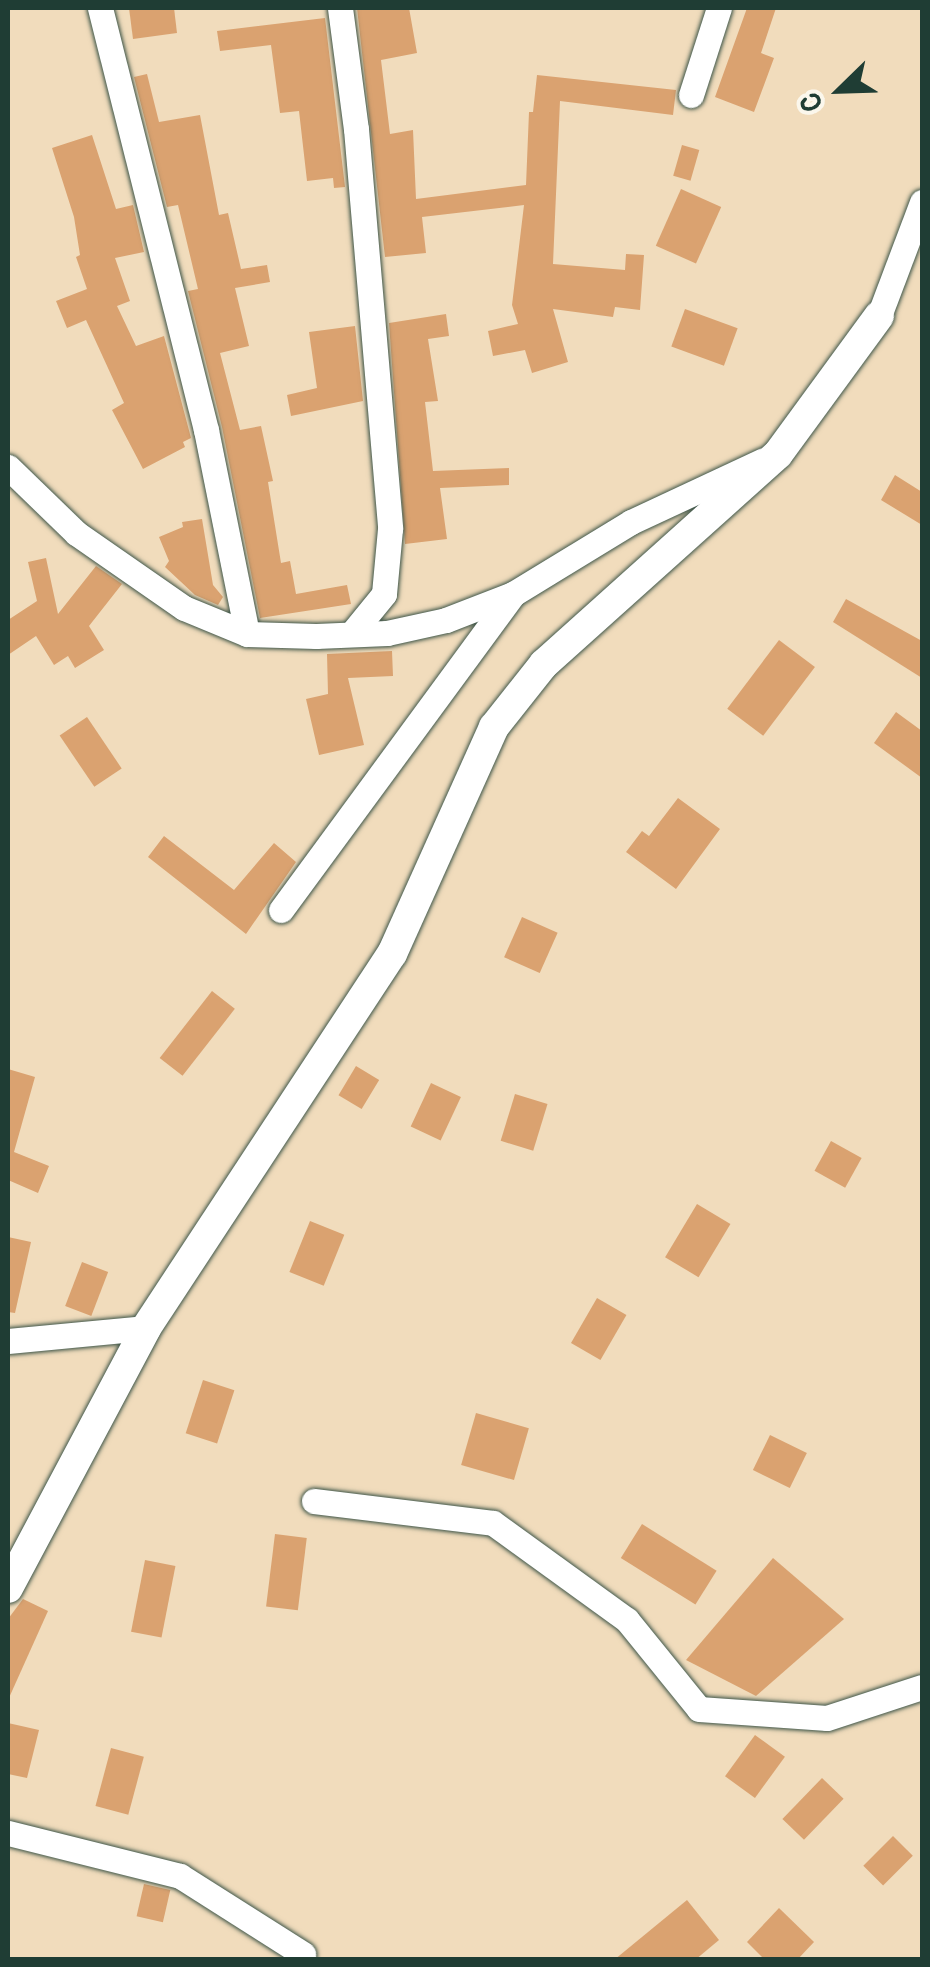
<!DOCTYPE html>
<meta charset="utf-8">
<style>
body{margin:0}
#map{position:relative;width:930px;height:1967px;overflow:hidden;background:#f1dcbc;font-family:Pangolin,sans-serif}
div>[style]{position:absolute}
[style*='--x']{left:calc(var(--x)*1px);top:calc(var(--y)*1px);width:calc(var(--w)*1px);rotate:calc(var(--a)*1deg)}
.building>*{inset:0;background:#daa270;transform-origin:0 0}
.roads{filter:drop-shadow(0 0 2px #3e5548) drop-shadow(0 0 2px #3e5548)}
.minor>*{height:25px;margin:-12.5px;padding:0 12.5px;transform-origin:12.5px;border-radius:12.5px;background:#fff}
.tertiary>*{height:30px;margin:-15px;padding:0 15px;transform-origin:15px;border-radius:15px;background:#fff}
span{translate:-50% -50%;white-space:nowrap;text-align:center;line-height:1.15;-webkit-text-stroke:8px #fbf7ec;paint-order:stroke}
.frame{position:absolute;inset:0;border:10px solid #1f3d34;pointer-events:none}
.north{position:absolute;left:790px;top:40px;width:100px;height:100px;-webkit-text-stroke:8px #fbf7ec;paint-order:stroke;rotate:247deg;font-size:28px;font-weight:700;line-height:40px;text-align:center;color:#1f3d34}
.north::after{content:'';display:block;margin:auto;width:35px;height:45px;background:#1f3d34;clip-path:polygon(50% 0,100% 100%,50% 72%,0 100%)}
</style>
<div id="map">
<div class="building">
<i style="clip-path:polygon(129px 8px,174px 8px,177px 33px,133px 39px)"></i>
<i style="clip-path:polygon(357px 8px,409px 8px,417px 53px,381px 60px,390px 134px,413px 130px,416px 199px,526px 185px,529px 112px,533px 112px,537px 75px,676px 90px,673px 115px,560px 101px,553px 264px,625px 270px,626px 254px,644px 255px,640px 310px,615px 307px,613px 317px,553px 309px,568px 362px,532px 373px,525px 350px,493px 356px,488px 331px,518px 324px,512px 305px,524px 205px,422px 217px,426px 253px,385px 257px)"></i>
<i style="clip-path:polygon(747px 8px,776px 8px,761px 53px,774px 58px,754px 112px,715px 97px)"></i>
<i style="clip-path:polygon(325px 18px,345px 187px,334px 188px,333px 178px,307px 181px,299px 111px,280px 113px,271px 45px,220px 51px,217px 31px)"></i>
<i style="clip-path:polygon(147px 74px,159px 122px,200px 115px,219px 215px,228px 213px,241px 269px,267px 265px,270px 282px,235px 288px,249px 346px,220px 353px,240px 430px,261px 426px,273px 481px,268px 482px,281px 563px,290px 561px,296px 594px,347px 585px,351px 604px,260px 618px,222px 427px,188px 291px,198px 289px,178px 205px,167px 207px,134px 77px)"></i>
<i style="clip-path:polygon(92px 135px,116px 209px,133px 205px,144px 252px,115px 258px,130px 301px,117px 306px,136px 346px,164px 336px,191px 438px,183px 442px,185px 447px,143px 469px,112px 410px,124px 403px,86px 320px,67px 328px,56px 301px,87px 289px,76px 257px,80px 255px,74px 217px,52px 148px)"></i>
<i style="left:682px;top:145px;width:18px;height:32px;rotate:16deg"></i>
<i style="left:681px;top:189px;width:44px;height:62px;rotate:24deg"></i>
<i style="left:685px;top:309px;width:56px;height:40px;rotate:20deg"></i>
<i style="clip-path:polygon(446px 314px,449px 336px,428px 339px,438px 401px,425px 402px,433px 471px,509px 468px,509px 485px,440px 488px,447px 539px,405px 544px,389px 323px)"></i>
<i style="clip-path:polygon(355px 326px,363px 401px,291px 416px,287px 395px,317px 388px,309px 332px)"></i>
<i style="clip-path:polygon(895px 475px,922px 492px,922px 525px,881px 500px)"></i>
<i style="clip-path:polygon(202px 519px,213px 585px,223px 597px,218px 605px,195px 595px,165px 567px,169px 561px,159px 537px,183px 527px,182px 522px)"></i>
<i style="clip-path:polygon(46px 558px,58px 614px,96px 566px,122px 584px,89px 626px,104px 650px,75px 668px,68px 656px,54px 665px,36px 636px,8px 655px,8px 620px,37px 601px,28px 562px)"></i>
<i style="clip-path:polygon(846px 599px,922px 641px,922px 678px,833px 622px)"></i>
<i style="left:779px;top:640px;width:45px;height:86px;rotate:37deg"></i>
<i style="clip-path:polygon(392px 651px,393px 676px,348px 678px,364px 745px,319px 755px,306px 699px,328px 694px,327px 654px)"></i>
<i style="clip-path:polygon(896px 712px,922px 731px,922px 778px,874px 743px)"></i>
<i style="left:87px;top:717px;width:62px;height:33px;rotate:56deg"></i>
<i style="clip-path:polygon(678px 798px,720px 829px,676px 889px,626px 852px,642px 831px,649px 836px)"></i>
<i style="clip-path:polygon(164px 836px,234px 890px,274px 843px,296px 862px,246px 934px,148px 857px)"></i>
<i style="left:522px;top:917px;width:39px;height:44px;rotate:24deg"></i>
<i style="left:212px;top:991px;width:29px;height:85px;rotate:38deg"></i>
<i style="left:356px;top:1066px;width:27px;height:34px;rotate:31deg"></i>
<i style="clip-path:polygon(8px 1069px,35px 1077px,14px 1152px,49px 1166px,38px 1193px,8px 1180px)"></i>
<i style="left:431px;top:1083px;width:33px;height:48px;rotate:25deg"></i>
<i style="left:515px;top:1094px;width:34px;height:49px;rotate:17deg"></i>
<i style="left:831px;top:1141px;width:35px;height:34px;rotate:29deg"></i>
<i style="left:697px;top:1204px;width:39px;height:62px;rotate:31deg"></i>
<i style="left:310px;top:1221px;width:37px;height:55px;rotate:22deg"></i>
<i style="clip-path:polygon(8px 1237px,31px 1242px,15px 1313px,8px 1312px)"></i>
<i style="left:82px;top:1262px;width:28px;height:47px;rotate:21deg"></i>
<i style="left:597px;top:1298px;width:34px;height:52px;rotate:30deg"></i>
<i style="left:203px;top:1380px;width:33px;height:56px;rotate:18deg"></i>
<i style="left:476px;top:1413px;width:55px;height:54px;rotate:16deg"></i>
<i style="left:770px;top:1435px;width:41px;height:39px;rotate:26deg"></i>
<i style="left:642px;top:1524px;width:88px;height:40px;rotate:32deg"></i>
<i style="left:275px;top:1534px;width:32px;height:73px;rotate:7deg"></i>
<i style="clip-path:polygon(773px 1558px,844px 1619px,756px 1696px,686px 1660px)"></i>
<i style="left:145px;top:1560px;width:31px;height:73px;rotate:11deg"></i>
<i style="clip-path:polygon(23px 1599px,48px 1611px,8px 1700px,8px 1619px)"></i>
<i style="clip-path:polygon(8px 1723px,39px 1730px,27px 1778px,8px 1774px)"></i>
<i style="left:755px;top:1735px;width:37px;height:51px;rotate:36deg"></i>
<i style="left:111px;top:1748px;width:34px;height:60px;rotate:15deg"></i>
<i style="left:822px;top:1778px;width:30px;height:57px;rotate:44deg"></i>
<i style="left:893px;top:1836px;width:28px;height:42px;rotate:45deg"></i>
<i style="left:144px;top:1884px;width:27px;height:33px;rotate:13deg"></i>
<i style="clip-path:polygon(687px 1900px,719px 1940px,695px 1960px,614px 1960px)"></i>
<i style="clip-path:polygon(779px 1908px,814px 1942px,797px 1960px,765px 1960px,747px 1942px)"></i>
</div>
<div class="roads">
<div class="minor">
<i style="--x:100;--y:8;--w:435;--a:75.9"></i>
<i style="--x:206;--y:430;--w:208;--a:78.6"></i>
<i style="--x:340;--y:8;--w:122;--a:82.5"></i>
<i style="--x:356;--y:129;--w:401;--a:85.1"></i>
<i style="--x:390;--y:529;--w:65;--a:95.3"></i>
<i style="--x:384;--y:594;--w:49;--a:129.2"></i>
<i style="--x:691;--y:95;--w:91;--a:-72.2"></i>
<i style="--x:879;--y:316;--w:122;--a:-69.3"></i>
<i style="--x:8;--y:467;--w:95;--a:44.1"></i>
<i style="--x:76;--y:533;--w:131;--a:34.8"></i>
<i style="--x:184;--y:608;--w:68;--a:22.4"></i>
<i style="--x:247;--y:634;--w:69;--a:1.7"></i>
<i style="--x:316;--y:636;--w:71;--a:-2.4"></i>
<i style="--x:387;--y:633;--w:60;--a:-12.4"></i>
<i style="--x:446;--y:620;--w:72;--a:-21.2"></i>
<i style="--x:513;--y:594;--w:138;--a:-31.4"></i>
<i style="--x:631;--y:522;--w:145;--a:-25"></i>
<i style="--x:281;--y:910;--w:392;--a:-53.7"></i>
<i style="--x:8;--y:1341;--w:139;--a:-5.4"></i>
<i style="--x:314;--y:1501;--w:180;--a:7"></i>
<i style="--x:493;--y:1523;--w:165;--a:35.9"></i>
<i style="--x:627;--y:1620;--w:114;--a:51"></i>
<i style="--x:699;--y:1709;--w:128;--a:4"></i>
<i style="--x:827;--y:1718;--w:100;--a:-18.1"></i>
<i style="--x:8;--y:1833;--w:177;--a:14"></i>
<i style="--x:180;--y:1876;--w:146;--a:32.4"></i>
</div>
<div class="tertiary">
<i style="--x:8;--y:1588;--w:294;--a:-62"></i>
<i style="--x:146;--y:1328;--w:448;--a:-56.7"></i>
<i style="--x:392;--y:954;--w:249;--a:-65.8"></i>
<i style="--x:494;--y:727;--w:80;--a:-51.6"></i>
<i style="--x:544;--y:664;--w:314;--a:-41.9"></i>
<i style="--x:778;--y:454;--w:171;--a:-53.8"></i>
</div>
</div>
<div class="frame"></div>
<div class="north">С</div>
</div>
